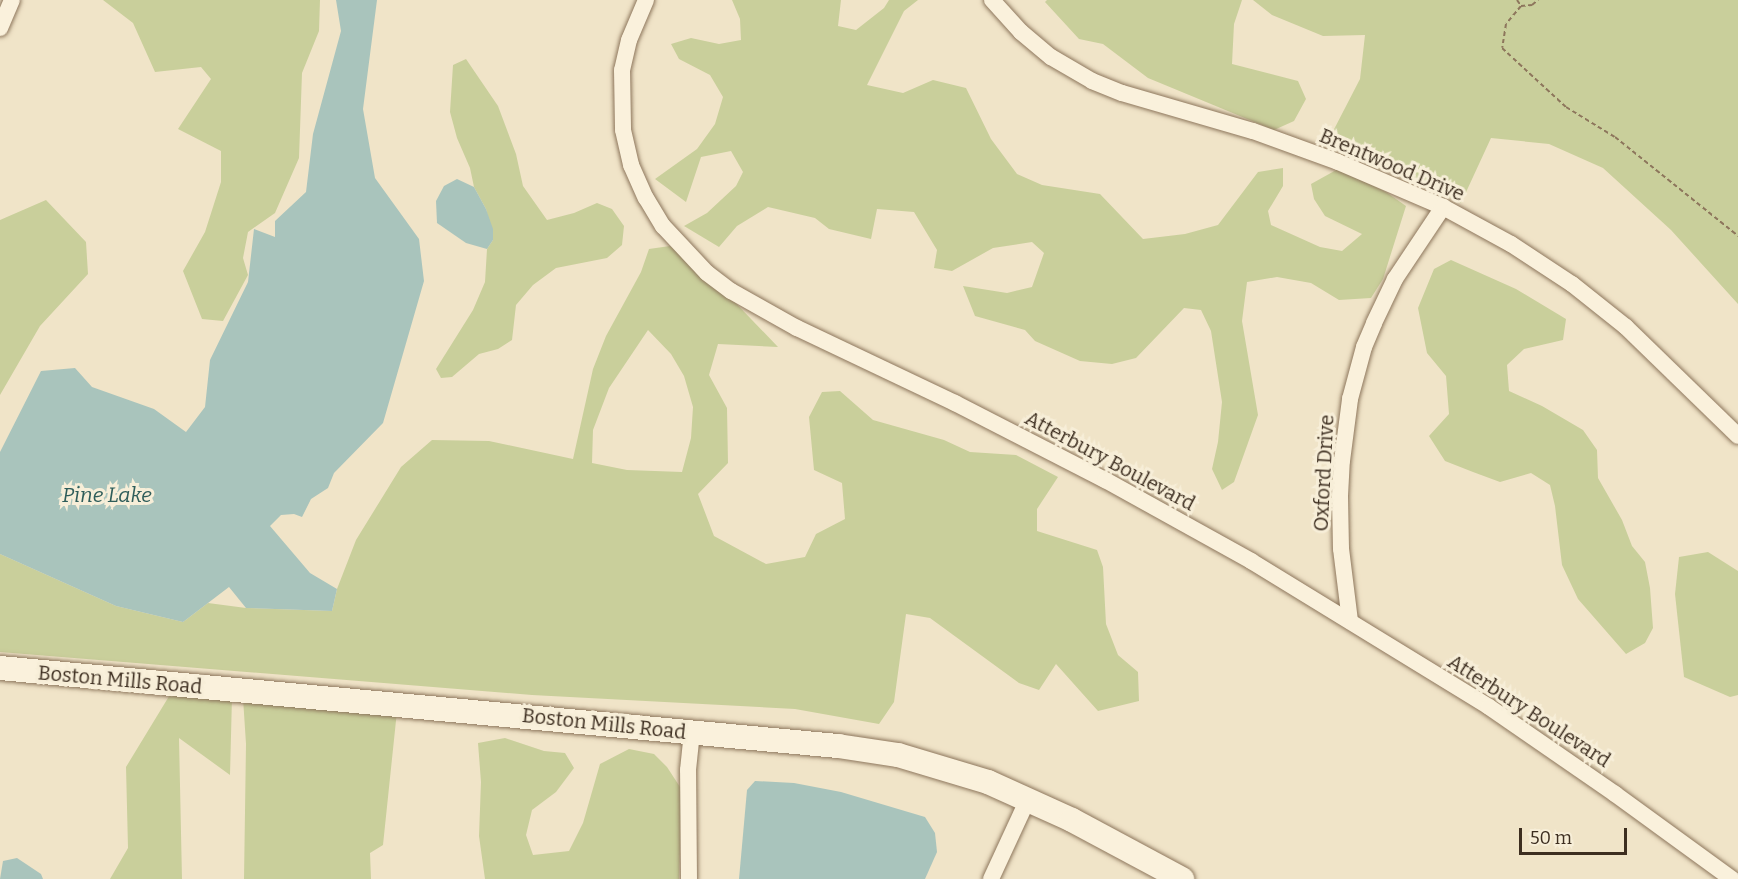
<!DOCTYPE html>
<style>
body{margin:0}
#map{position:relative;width:1738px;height:879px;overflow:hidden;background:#f0e4c8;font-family:Bitter,serif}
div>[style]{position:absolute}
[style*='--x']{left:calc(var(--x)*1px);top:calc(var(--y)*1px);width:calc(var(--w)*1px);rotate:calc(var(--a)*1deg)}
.green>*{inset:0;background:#c9cf9b}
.water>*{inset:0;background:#a9c4bc}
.path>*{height:2px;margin-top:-1px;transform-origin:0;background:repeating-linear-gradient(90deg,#8d765c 0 4.5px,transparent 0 7.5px)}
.roads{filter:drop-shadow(0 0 2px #8d765c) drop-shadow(0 0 2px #8d765c)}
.street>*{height:16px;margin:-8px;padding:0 8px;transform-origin:8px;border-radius:8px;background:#faf1dc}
.secondary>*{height:24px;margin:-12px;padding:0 12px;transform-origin:12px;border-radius:12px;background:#faf1dc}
span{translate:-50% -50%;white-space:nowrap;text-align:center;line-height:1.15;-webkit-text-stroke:6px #f7eed8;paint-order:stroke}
.street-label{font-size:20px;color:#3d2e20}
.water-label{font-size:21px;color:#2f5d5a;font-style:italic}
.scale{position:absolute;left:1519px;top:828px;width:108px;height:27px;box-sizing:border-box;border:3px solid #3d2e20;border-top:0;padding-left:8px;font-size:18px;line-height:21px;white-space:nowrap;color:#3d2e20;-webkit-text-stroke:4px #f7eed8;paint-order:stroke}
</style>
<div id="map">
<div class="green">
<i style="clip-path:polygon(103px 0,320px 0,319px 31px,302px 73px,299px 158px,275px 213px,248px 232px,243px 258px,248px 275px,223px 321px,202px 319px,183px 271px,205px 232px,221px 182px,221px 151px,178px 129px,211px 79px,201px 67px,155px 72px,133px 23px)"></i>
<i style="clip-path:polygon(732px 0,841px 0,838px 26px,856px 30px,884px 8px,889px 0,918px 0,904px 11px,867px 85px,903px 93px,933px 80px,966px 88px,991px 139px,1017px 174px,1042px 185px,1100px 194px,1143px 239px,1185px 234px,1218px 225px,1258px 172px,1283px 168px,1283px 186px,1268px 211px,1271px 225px,1320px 247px,1342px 251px,1362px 234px,1325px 216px,1314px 199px,1311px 184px,1338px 169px,1386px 192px,1406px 206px,1383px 279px,1371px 298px,1339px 300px,1311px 283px,1277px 277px,1247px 282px,1242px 321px,1258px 415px,1234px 482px,1222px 490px,1212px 469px,1218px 442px,1222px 402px,1211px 331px,1201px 310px,1184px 308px,1136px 358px,1112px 364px,1080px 361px,1035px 341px,1025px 330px,975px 316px,963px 286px,1007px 293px,1032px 287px,1044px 253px,1032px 242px,993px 248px,952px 271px,934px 268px,937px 250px,914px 212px,877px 209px,871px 239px,829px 229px,815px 218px,768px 207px,737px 226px,719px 247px,684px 226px,707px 213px,736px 186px,743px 172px,731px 151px,701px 157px,686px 202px,655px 179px,697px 149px,715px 124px,723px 97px,710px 75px,679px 59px,671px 44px,691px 38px,719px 44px,741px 40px,740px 19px)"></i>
<i style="clip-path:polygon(1047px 0,1242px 0,1234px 24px,1232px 64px,1298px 81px,1306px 99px,1294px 121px,1274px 130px,1148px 78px,1103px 44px,1079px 39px,1045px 2px)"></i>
<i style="clip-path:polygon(1253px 0,1738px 0,1738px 304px,1671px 230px,1603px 168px,1549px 144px,1491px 138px,1461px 203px,1329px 139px,1360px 79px,1365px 35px,1323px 36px,1272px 15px)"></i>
<i style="clip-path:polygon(466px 59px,498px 106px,516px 154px,523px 186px,547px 220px,574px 213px,597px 203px,612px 209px,624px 226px,622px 245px,607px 258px,556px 268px,533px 285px,516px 305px,512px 340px,498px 349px,479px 354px,452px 377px,441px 378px,436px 369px,473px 310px,485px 282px,487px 249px,493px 240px,486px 209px,474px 187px,470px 168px,457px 138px,450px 112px,453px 65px)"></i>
<i style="clip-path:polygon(46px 200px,86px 242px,88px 274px,40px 326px,0 395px,0 220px)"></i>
<i style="clip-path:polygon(evenodd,670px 246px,727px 294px,778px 347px,718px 344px,709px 375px,727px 408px,728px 463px,698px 494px,714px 536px,766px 564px,805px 557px,816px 534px,845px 519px,842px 483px,814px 470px,809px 417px,822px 392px,840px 391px,873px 420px,944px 440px,970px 452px,1016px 455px,1058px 477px,1037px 509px,1037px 531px,1097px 550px,1103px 567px,1106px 624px,1118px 655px,1138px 672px,1139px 701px,1098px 711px,1056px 664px,1039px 690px,1019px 683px,930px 618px,906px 614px,894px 702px,879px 724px,795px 709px,532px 695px,0 652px,0 554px,116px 606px,183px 622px,208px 603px,246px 608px,332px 611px,337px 589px,356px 540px,401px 467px,432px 440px,489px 441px,573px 459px,593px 369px,606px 336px,641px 272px,649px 249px,670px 246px,648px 330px,671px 354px,684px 376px,693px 407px,691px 438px,682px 472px,627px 470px,592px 463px,593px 430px,609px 388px,648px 330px)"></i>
<i style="clip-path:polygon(1451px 260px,1516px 289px,1566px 319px,1563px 340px,1524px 349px,1507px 365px,1509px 391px,1542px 406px,1583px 430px,1597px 450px,1598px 478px,1622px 520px,1632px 546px,1645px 562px,1650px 588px,1653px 628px,1645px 643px,1626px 654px,1578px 599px,1562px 565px,1555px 506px,1550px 485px,1531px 473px,1500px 482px,1473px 472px,1445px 461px,1429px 436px,1449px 414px,1446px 376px,1427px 353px,1418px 308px,1434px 269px)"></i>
<i style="clip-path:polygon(1708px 552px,1738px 571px,1738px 695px,1730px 697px,1684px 677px,1675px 594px,1679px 557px)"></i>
<i style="clip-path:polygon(171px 693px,232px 697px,230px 775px,179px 738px,182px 879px,110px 879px,128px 848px,126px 767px)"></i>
<i style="clip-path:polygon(243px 698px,397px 711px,383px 845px,370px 853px,371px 879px,244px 879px,246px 744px)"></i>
<i style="clip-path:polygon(505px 738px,544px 751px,565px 753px,574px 768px,556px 792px,532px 810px,526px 835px,533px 855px,569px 851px,583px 823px,600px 764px,629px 749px,654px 754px,667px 767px,682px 790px,679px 879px,485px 879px,479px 836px,481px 782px,478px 743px)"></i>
</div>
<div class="water">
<i style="clip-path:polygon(336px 0,377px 0,363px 109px,375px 178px,419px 239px,424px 281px,383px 423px,334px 473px,328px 488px,311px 499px,302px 517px,294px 514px,281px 515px,270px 526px,310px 573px,337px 589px,332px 611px,246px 608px,229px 587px,183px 622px,116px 606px,0 554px,0 452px,41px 371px,75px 368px,92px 387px,154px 409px,186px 432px,205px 407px,210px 360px,248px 282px,254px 229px,275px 237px,275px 221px,306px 192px,313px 134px,341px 31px)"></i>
<i style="clip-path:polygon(457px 179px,474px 187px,486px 209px,493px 229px,493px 240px,487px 249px,466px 243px,437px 223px,436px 201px,444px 186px)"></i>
<i style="clip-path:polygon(755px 781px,794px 783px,841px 792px,925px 817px,935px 833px,937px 852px,925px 879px,739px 879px,747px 790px)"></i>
<i style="clip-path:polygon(17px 858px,41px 874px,43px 879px,0 879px,3px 861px)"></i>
</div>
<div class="path">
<i style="--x:1517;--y:0;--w:7;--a:56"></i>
<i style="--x:1521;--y:6;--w:11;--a:-5"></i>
<i style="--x:1532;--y:5;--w:8;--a:-40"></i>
<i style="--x:1521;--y:6;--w:23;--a:130"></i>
<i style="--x:1506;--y:24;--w:24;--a:99"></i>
<i style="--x:1502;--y:48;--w:87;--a:42.7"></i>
<i style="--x:1566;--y:107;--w:57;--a:31.5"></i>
<i style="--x:1615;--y:137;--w:158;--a:38.8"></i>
</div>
<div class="roads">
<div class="street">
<i style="--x:646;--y:0;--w:43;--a:113"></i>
<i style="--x:629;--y:40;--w:31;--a:103"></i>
<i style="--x:622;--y:70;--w:60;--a:89"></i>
<i style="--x:623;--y:130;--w:36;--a:77"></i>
<i style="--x:631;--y:165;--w:36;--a:66"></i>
<i style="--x:646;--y:198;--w:33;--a:59"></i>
<i style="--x:663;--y:226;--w:64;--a:46.9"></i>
<i style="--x:707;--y:273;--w:30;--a:37"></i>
<i style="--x:731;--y:291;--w:76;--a:29.3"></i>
<i style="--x:797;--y:328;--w:175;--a:25.4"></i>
<i style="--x:955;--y:403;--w:169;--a:27.2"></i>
<i style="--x:1105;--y:480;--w:167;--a:29"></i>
<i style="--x:1251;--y:561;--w:279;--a:31.5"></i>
<i style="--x:1489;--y:707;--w:153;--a:34.6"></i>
<i style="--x:1615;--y:794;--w:145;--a:36"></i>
<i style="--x:992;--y:0;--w:43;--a:47.8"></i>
<i style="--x:1021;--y:32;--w:39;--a:40"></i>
<i style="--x:1051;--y:57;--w:48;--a:30.3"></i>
<i style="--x:1092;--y:81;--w:32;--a:22"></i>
<i style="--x:1122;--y:93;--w:136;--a:16.2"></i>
<i style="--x:1253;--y:131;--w:90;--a:20"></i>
<i style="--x:1338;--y:162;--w:114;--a:23.2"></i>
<i style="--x:1443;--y:207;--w:77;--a:28.6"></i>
<i style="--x:1511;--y:244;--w:73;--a:33.3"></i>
<i style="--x:1572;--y:284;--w:69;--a:38.5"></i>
<i style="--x:1626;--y:327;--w:156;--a:44.2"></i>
<i style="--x:0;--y:28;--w:30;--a:-67"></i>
<i style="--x:1350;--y:621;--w:73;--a:-97.1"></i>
<i style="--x:1341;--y:549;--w:53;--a:-91.1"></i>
<i style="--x:1340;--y:496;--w:35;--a:-87"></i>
<i style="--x:1342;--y:461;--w:63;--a:-82.6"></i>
<i style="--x:1350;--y:399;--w:54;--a:-74.9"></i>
<i style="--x:1364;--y:347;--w:26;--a:-67"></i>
<i style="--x:1374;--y:323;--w:49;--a:-64.5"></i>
<i style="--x:1395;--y:279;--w:87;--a:-56.3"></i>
<i style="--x:689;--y:879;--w:109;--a:-90.5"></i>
<i style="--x:688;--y:770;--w:37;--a:-84"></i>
<i style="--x:991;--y:879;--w:86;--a:-65.2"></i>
</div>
<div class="secondary">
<i style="--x:0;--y:668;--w:842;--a:5.32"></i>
<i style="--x:838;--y:746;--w:61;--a:8.5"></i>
<i style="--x:898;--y:755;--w:94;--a:16.7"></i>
<i style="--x:988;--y:782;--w:92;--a:24.3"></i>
<i style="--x:1072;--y:820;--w:125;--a:28.2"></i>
</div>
</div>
<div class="street-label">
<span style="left:1392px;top:165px;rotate:23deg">Brentwood Drive</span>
<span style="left:1110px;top:461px;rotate:28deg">Atterbury Boulevard</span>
<span style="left:1324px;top:473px;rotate:-87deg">Oxford Drive</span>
<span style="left:120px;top:680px;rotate:5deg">Boston Mills Road</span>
<span style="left:1529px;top:711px;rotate:33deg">Atterbury Boulevard</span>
<span style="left:604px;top:724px;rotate:6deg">Boston Mills Road</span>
</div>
<div class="water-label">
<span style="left:107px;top:495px">Pine Lake</span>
</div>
<div class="scale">50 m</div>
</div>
